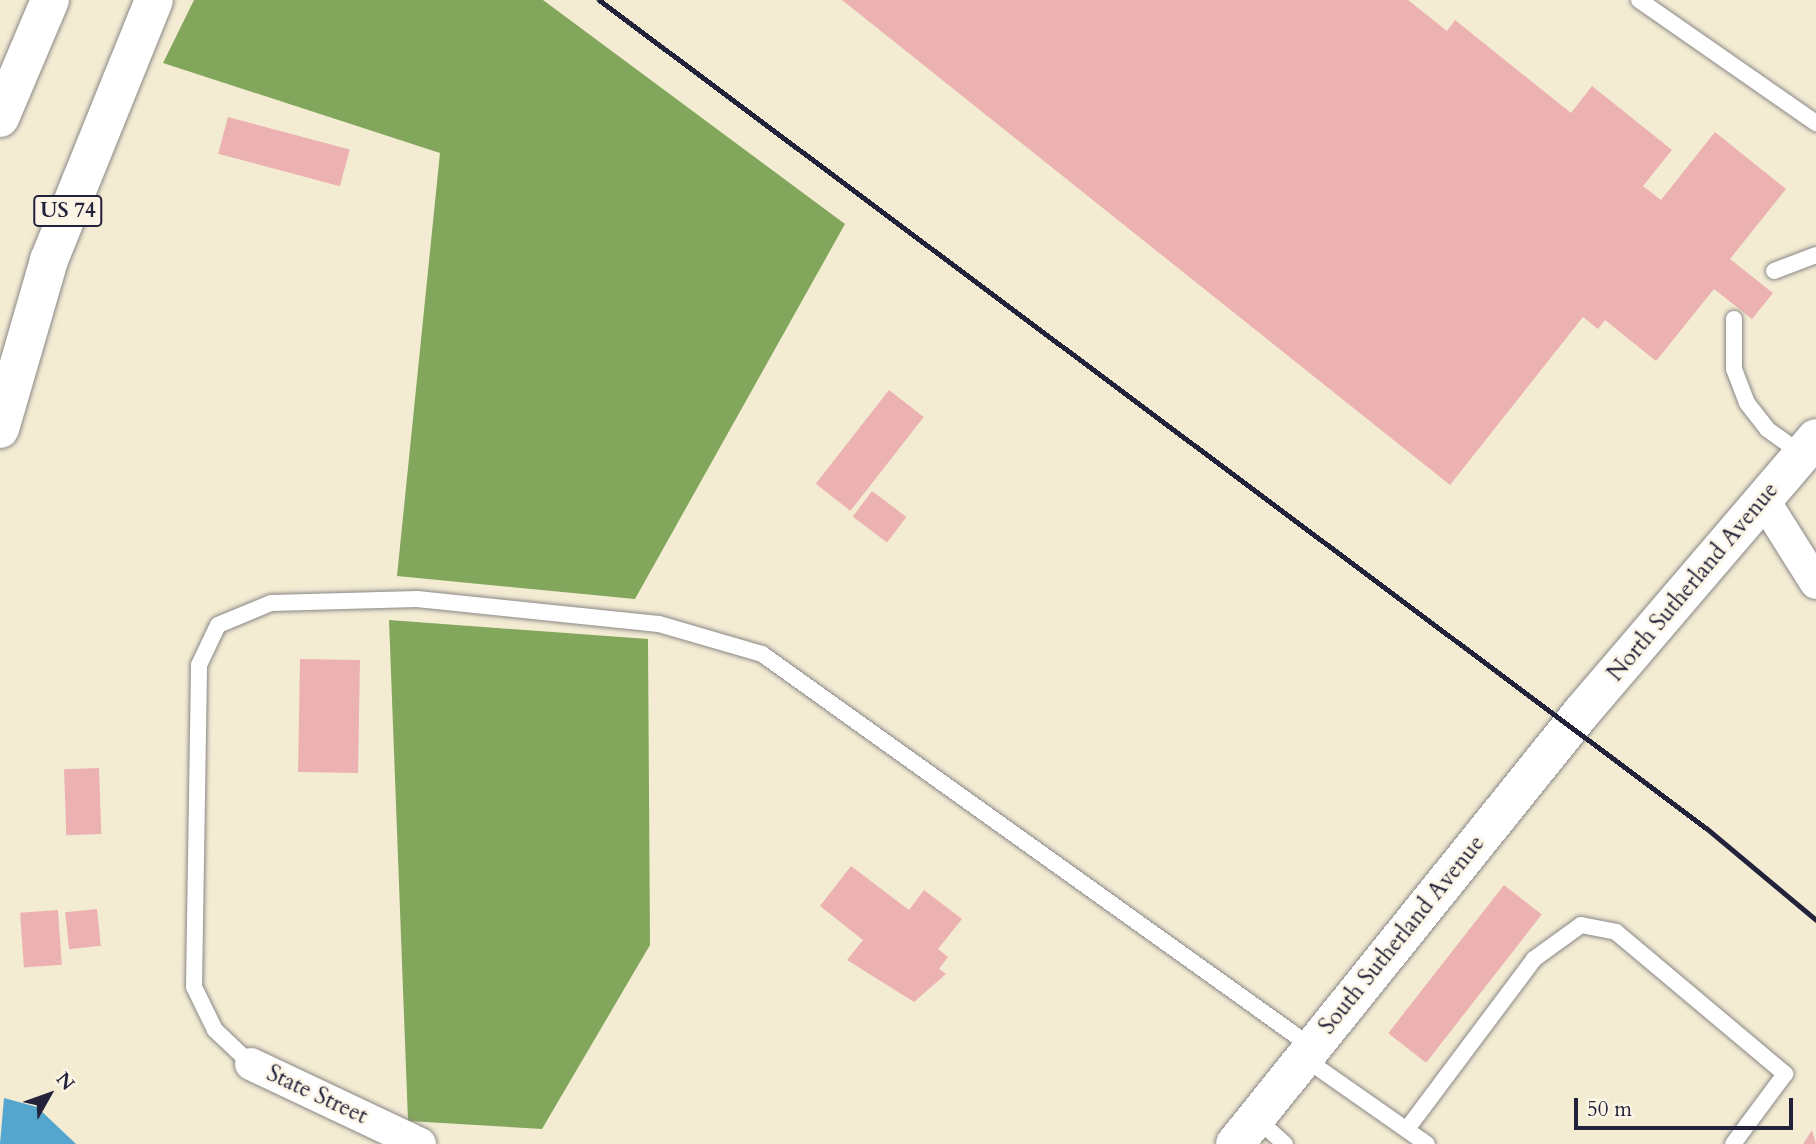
<!DOCTYPE html>
<style>
body{margin:0}
#map{position:relative;width:1816px;height:1144px;overflow:hidden;background:#f3ecd3;font-family:Cardo,serif}
div>[style]{position:absolute}
[style*='--x']{left:calc(var(--x)*1px);top:calc(var(--y)*1px);width:calc(var(--w)*1px);rotate:calc(var(--a)*1deg)}
.forest>*{inset:0;background:#82a65c}
.water>*{inset:0;background:#55a6cf}
.building>*{inset:0;background:#ecb2b1;transform-origin:0 0}
.roads{filter:drop-shadow(0 0 2px #8a8787) drop-shadow(0 0 2px #8a8787)}
.service>*{height:16px;margin:-8px;padding:0 8px;transform-origin:8px;border-radius:8px;background:#fff}
.minor>*{height:32px;margin:-16px;padding:0 16px;transform-origin:16px;border-radius:16px;background:#fff}
.tertiary>*{height:38px;margin:-19px;padding:0 19px;transform-origin:19px;border-radius:19px;background:#fff}
.trunk>*{height:38px;margin:-19px;padding:0 19px;transform-origin:19px;border-radius:19px;background:#fff}
.rail>*{height:5px;margin:-2.5px;padding:0 2.5px;transform-origin:2.5px;border-radius:2.5px;background:#22223b}
span{translate:-50% -50%;white-space:nowrap;text-align:center;line-height:1.15;-webkit-text-stroke:5px #fcf5e5;paint-order:stroke}
.shield-label span{padding:2px 5px;background:#fcf5e5;border:2px solid;border-radius:5px;-webkit-text-stroke-width:0}
.shield-label{font-size:21px;color:#22223b;font-weight:700}
.street-label{font-size:23px;color:#22223b}
.north{position:absolute;left:14px;top:1060px;width:70px;height:70px;-webkit-text-stroke:5px #fcf5e5;paint-order:stroke;rotate:50deg;font-size:19px;font-weight:700;line-height:28px;text-align:center;color:#22223b}
.north::after{content:'';display:block;margin:auto;width:24px;height:32px;background:#22223b;clip-path:polygon(50% 0,100% 100%,50% 72%,0 100%)}
.scale{position:absolute;left:1574px;top:1098px;width:219px;height:32px;box-sizing:border-box;border:4px solid #22223b;border-top:0;padding-left:9px;font-size:21px;line-height:24px;white-space:nowrap;color:#22223b;-webkit-text-stroke:5px #fcf5e5;paint-order:stroke}
</style>
<div id="map">
<div class="forest">
<i style="clip-path:polygon(194px 0,543px 0,845px 224px,635px 599px,397px 576px,440px 153px,163px 63px)"></i>
<i style="clip-path:polygon(389px 620px,648px 639px,650px 945px,542px 1129px,408px 1121px)"></i>
</div>
<div class="water">
<i style="clip-path:polygon(4px 1098px,37px 1107px,76px 1144px,0 1144px)"></i>
</div>
<div class="building">
<i style="clip-path:polygon(842px 0,1408px 0,1447px 31px,1455px 20px,1571px 113px,1592px 86px,1672px 150px,1643px 186px,1661px 200px,1715px 132px,1786px 189px,1730px 259px,1773px 293px,1752px 319px,1714px 289px,1656px 361px,1605px 320px,1598px 329px,1583px 317px,1450px 485px)"></i>
<i style="left:228px;top:117px;width:126px;height:38px;rotate:15deg"></i>
<i style="left:889px;top:390px;width:44px;height:119px;rotate:38deg"></i>
<i style="left:872px;top:491px;width:43px;height:32px;rotate:37deg"></i>
<i style="left:300px;top:659px;width:60px;height:113px;rotate:1deg"></i>
<i style="left:99px;top:768px;width:66px;height:35px;rotate:88deg"></i>
<i style="clip-path:polygon(851px 866px,909px 910px,924px 890px,962px 919px,938px 949px,948px 957px,939px 969px,946px 974px,914px 1002px,847px 960px,863px 940px,820px 906px)"></i>
<i style="left:1504px;top:885px;width:48px;height:188px;rotate:38deg"></i>
<i style="left:97px;top:909px;width:37px;height:32px;rotate:84deg"></i>
<i style="left:58px;top:910px;width:55px;height:38px;rotate:86deg"></i>
<i style="clip-path:polygon(1812px 1130px,1816px 1144px,1803px 1144px)"></i>
</div>
<div class="roads">
<div class="service">
<i style="--x:1639;--y:0;--w:216;--a:34.8"></i>
<i style="--x:1774;--y:271;--w:45;--a:-20.9"></i>
<i style="--x:1734;--y:319;--w:50;--a:90"></i>
<i style="--x:1734;--y:369;--w:36;--a:69"></i>
<i style="--x:1747;--y:403;--w:33;--a:52"></i>
<i style="--x:1767;--y:429;--w:43;--a:35.5"></i>
<i style="--x:1304;--y:1058;--w:150;--a:35"></i>
<i style="--x:251;--y:1064;--w:50;--a:-136.6"></i>
<i style="--x:215;--y:1030;--w:48;--a:-116"></i>
<i style="--x:194;--y:987;--w:322;--a:-89.1"></i>
<i style="--x:199;--y:665;--w:44;--a:-64.6"></i>
<i style="--x:218;--y:625;--w:57;--a:-22.5"></i>
<i style="--x:271;--y:603;--w:146;--a:-1.6"></i>
<i style="--x:417;--y:599;--w:243;--a:5.9"></i>
<i style="--x:659;--y:624;--w:107;--a:16.2"></i>
<i style="--x:762;--y:654;--w:676;--a:35.55"></i>
<i style="--x:1256;--y:1118;--w:39;--a:42"></i>
<i style="--x:1407;--y:1129;--w:212;--a:-53.2"></i>
<i style="--x:1534;--y:959;--w:58;--a:-35.9"></i>
<i style="--x:1581;--y:925;--w:36;--a:11"></i>
<i style="--x:1616;--y:932;--w:221;--a:40"></i>
<i style="--x:1785;--y:1074;--w:87;--a:126.6"></i>
</div>
<div class="minor">
<i style="--x:1763;--y:499;--w:99;--a:57.8"></i>
<i style="--x:251;--y:1064;--w:187;--a:25.3"></i>
</div>
<div class="tertiary">
<i style="--x:1235;--y:1144;--w:554;--a:-51.23"></i>
<i style="--x:1582;--y:712;--w:360;--a:-49.5"></i>
</div>
<div class="trunk">
<i style="--x:0;--y:118;--w:128;--a:-67"></i>
<i style="--x:0;--y:429;--w:176;--a:-73.8"></i>
<i style="--x:49;--y:260;--w:280;--a:-68"></i>
</div>
</div>
<div class="rail">
<i style="--x:599;--y:0;--w:1382;--a:36.8"></i>
<i style="--x:1706;--y:828;--w:143;--a:39.9"></i>
</div>
<div class="shield-label">
<span style="left:68px;top:211px">US 74</span>
</div>
<div class="street-label">
<span style="left:1693px;top:582px;rotate:-50deg">North Sutherland Avenue</span>
<span style="left:1402px;top:935px;rotate:-51deg">South Sutherland Avenue</span>
<span style="left:317px;top:1095px;rotate:25deg">State Street</span>
</div>
<div class="north">N</div>
<div class="scale">50 m</div>
</div>
